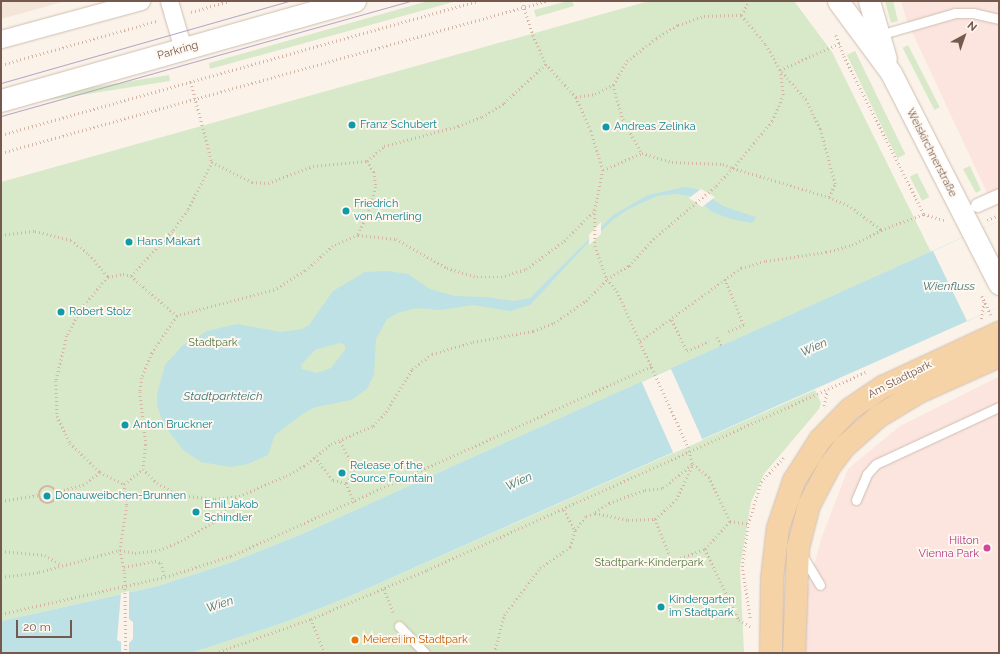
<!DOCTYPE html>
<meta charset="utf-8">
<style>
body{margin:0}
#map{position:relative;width:1000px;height:654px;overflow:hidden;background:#fbf3e9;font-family:Raleway,sans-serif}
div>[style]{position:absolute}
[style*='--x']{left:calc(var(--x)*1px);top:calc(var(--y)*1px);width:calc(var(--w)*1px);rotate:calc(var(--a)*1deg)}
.residential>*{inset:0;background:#f3e5d8}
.commercial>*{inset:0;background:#fbe5de}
.green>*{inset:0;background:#d7e9c8;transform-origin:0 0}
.water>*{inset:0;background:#bee1e5}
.pier>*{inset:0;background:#fbf3e9;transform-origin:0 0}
.path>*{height:2.5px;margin-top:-1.25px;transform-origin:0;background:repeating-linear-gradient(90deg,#d5b5a5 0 1px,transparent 0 4px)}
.path>.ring{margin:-1.25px;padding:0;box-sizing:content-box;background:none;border:2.5px solid #d5b5a5;border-radius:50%}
.roads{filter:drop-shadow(0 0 1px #cfbdb2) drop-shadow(0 0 1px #cfbdb2)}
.service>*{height:9px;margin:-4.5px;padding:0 4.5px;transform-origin:4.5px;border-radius:4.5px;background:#fff}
.pedestrian>*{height:13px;margin:-6.5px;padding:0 6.5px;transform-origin:6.5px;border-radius:6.5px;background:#fff}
.minor>*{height:17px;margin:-8.5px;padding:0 8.5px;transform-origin:8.5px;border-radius:8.5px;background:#fff}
.tertiary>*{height:21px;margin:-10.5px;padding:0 10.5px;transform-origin:10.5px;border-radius:10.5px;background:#fff}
.secondary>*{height:22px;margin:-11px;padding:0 11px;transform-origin:11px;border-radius:11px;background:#fff}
.primary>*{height:22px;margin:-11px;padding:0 11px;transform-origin:11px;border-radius:11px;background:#f6d3a6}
.tram>*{height:1px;margin:-0.5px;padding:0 0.5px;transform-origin:0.5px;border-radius:0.5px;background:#b6a7c6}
.path-bridge>*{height:2.5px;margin-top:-1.25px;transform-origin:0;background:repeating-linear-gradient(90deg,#d5b5a5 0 1px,transparent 0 4px)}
.dots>*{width:11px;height:11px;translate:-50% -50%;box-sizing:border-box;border:2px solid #fef8f0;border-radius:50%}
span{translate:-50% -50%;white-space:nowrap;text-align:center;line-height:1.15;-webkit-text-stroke:3.5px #fef8f0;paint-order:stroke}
.street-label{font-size:11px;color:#75594e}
.culture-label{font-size:11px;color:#0d838f}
.left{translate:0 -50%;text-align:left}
.park-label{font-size:11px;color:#597a46}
.hotel-label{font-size:11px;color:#b23c85}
.right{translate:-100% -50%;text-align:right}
.food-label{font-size:11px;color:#c56008}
.water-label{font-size:12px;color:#457a80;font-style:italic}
.frame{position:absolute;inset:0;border:2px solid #75594e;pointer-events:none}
.north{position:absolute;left:944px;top:16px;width:40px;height:40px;-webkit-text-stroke:3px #fef8f0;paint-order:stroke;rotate:40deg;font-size:11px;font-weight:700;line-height:16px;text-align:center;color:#75594e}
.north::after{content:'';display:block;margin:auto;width:14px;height:18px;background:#75594e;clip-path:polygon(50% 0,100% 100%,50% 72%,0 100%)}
.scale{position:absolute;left:16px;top:620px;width:56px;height:18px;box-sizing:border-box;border:2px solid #75594e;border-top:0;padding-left:5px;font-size:12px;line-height:14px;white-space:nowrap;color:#75594e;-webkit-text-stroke:3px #fef8f0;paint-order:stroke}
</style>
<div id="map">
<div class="residential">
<i style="clip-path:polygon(1px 1px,66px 1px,1px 19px)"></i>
</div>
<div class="commercial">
<i style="clip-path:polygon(901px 1px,999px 1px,999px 190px,988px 195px,907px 21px)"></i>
<i style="clip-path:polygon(998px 377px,999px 653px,803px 653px,807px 593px,821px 539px,848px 469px,900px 426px)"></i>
</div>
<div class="green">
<i style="clip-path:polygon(428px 1px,457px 1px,210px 69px,209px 63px)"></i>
<i style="clip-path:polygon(568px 1px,572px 1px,574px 6px,536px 17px,534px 10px)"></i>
<i style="clip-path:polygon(649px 1px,794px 1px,832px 52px,931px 252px,302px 534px,232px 562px,158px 586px,1px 621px,1px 182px)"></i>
<i style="clip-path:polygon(885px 1px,893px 1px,898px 21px,891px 23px)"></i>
<i style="left:908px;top:45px;width:70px;height:6px;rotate:63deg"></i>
<i style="left:855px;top:51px;width:115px;height:9px;rotate:64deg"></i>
<i style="left:169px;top:75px;width:6px;height:174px;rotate:81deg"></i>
<i style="clip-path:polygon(970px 166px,981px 190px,976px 193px,963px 169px)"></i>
<i style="left:917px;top:173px;width:27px;height:8px;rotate:63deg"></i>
<i style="clip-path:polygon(815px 390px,821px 403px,819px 409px,764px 474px,751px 502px,740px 567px,744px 653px,191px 653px,283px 623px,346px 598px)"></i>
</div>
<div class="water">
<i style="clip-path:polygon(evenodd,684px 187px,697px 189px,723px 206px,756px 217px,752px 223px,731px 219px,712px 212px,697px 199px,689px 196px,675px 194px,657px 196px,627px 210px,614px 219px,585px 246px,530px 305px,510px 311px,473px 305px,440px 310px,416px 308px,398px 313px,387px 319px,376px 339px,374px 375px,367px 389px,351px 400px,316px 407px,304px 413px,275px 435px,268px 455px,248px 464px,230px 467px,201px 462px,184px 451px,164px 425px,157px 405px,157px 394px,165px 365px,183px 345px,207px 331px,237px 324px,281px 332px,302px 329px,309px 325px,333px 291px,365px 272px,387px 271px,408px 274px,430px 289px,455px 296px,486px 297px,514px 301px,530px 298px,613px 215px,648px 195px,684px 187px,339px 343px,345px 345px,345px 350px,331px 368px,317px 373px,302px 369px,301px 365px,315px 350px,339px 343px)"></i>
<i style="clip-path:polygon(999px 221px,999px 307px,346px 598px,283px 623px,191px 653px,1px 653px,1px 621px,158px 586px,232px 562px,302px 534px)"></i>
</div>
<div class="pier">
<i style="clip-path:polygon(701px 189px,715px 197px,702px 207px,689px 198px)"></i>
<i style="clip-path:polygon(999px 221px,999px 307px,967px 321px,933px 251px)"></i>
<i style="clip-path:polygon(601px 222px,601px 234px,589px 245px,589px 235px)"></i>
<i style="left:671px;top:369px;width:78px;height:32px;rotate:66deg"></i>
<i style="clip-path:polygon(129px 591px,129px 619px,133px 622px,133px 639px,129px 643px,129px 653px,121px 653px,121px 642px,117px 640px,121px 593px)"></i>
</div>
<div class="path">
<i style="--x:522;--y:1;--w:36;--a:72"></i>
<i style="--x:533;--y:35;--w:32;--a:66"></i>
<i style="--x:546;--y:64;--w:45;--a:47.7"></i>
<i style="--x:576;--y:97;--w:19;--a:-9"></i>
<i style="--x:595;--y:94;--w:20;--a:-27"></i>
<i style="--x:613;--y:85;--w:28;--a:-60"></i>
<i style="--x:627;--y:61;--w:37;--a:-38"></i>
<i style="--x:656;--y:38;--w:26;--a:-31"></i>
<i style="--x:678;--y:25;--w:28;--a:-19"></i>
<i style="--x:704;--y:16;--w:37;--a:-2"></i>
<i style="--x:191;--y:12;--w:40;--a:-16"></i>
<i style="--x:741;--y:15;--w:16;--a:-60"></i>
<i style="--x:836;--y:35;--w:22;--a:69"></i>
<i style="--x:844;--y:56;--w:177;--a:63.1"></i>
<i style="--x:924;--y:214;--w:21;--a:17"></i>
<i style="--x:1;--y:65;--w:162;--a:-15.8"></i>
<i style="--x:191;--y:82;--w:83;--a:75.3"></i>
<i style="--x:613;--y:85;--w:35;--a:74"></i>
<i style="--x:623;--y:119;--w:39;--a:61"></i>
<i style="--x:642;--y:153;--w:31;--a:17"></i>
<i style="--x:672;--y:162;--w:51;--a:2.2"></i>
<i style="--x:723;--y:164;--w:11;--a:22"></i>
<i style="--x:733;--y:168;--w:61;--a:-50.3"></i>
<i style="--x:772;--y:121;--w:28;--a:-67"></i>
<i style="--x:783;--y:95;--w:25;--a:-97"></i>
<i style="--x:780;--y:70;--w:30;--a:-120"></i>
<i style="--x:765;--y:44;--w:38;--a:-130"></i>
<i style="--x:576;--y:97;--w:37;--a:66"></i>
<i style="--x:591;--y:131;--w:41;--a:72.9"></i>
<i style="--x:603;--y:170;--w:41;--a:101.3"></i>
<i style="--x:595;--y:210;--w:36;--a:90"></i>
<i style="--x:595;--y:246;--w:35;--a:70"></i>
<i style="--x:607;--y:279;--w:16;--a:50"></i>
<i style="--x:617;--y:291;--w:171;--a:65.5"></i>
<i style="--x:688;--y:447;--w:18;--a:74"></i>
<i style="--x:693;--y:464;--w:21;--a:39"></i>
<i style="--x:709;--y:477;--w:49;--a:64.5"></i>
<i style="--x:730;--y:521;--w:18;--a:9"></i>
<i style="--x:1;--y:135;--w:495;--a:-15.7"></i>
<i style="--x:1;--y:153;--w:566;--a:-15.58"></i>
<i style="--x:367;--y:161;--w:13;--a:58"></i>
<i style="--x:374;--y:172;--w:15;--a:82"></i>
<i style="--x:376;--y:187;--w:26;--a:106"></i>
<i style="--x:369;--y:212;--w:25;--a:116"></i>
<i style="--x:358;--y:235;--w:38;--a:6"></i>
<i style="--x:396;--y:239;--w:59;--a:29.6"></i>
<i style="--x:447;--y:268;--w:31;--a:17"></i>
<i style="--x:477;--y:277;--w:24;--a:0"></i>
<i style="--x:501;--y:277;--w:26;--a:-18"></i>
<i style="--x:526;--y:269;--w:47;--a:-36.4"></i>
<i style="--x:564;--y:241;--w:44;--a:-45"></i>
<i style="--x:603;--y:170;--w:43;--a:-23.6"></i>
<i style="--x:829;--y:197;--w:14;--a:-65"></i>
<i style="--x:835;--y:184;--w:57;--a:-105.3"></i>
<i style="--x:820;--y:129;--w:32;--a:-116"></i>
<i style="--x:806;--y:100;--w:40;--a:-131"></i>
<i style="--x:780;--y:70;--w:66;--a:-24.2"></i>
<i style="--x:987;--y:220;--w:13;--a:-23"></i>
<i style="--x:1;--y:235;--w:34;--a:-7"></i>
<i style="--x:35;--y:231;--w:37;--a:14"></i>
<i style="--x:71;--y:240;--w:23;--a:38"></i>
<i style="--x:89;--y:254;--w:30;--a:50"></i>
<i style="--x:108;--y:277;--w:15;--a:-11"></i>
<i style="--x:123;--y:274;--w:8;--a:14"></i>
<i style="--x:131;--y:276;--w:61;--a:41"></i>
<i style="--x:358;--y:235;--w:27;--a:156"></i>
<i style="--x:333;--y:246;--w:38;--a:138"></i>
<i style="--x:305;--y:271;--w:36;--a:148"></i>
<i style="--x:274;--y:290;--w:100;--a:165"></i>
<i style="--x:177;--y:316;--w:45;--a:124"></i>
<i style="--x:152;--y:353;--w:27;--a:112"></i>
<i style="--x:142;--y:378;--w:14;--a:98"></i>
<i style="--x:140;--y:392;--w:53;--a:83.5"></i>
<i style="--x:146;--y:445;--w:24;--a:97"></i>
<i style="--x:143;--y:469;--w:20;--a:45"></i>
<i style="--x:157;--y:483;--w:27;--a:27"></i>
<i style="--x:181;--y:495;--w:34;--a:7"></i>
<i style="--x:215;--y:499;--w:24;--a:-7"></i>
<i style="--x:239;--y:496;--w:51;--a:-23.1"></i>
<i style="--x:286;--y:476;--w:21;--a:-29"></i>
<i style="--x:304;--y:466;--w:35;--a:-39"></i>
<i style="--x:331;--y:444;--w:46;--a:-23.2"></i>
<i style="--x:373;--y:426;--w:19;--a:-47"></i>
<i style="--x:386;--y:412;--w:50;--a:-58.8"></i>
<i style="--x:412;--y:369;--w:25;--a:-37"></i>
<i style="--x:432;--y:354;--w:43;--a:-16.3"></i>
<i style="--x:473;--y:342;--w:61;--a:-10.4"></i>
<i style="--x:533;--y:331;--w:22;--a:-21"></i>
<i style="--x:554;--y:323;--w:39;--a:-35"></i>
<i style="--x:586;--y:301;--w:30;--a:-46"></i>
<i style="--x:607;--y:279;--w:26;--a:-31"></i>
<i style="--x:629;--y:266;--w:36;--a:-48"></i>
<i style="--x:653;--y:239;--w:82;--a:-40.1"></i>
<i style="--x:716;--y:186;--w:25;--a:-47"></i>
<i style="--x:733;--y:168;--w:100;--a:16.8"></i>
<i style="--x:829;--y:197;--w:24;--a:24"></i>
<i style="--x:851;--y:207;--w:38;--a:37"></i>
<i style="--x:131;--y:276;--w:62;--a:-47.6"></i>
<i style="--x:173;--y:230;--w:26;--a:-54"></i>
<i style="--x:188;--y:209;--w:53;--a:-62.9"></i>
<i style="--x:212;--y:162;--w:45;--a:26.6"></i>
<i style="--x:252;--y:182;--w:16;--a:4"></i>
<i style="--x:268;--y:183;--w:48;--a:-20.7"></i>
<i style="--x:313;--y:166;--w:54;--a:-5.3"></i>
<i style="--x:367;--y:161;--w:23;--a:-41"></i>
<i style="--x:384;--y:146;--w:77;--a:-15.1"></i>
<i style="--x:458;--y:126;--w:26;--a:-21"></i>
<i style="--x:482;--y:117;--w:26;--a:-32"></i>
<i style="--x:504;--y:103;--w:57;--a:-42.9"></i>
<i style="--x:108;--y:277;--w:42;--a:130.2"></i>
<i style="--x:81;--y:309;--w:30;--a:117"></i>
<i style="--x:67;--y:336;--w:46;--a:103.7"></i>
<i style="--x:56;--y:381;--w:35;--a:88"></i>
<i style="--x:57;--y:416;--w:30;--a:64"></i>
<i style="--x:70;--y:443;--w:42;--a:44"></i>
<i style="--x:100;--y:472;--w:27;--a:27"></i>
<i style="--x:124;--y:484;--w:24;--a:-38"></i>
<i style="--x:725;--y:279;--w:50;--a:67.6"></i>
<i style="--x:744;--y:325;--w:20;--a:156"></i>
<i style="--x:982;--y:296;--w:21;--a:65"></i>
<i style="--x:981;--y:319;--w:17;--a:-80"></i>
<i style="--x:672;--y:320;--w:34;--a:64"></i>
<i style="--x:687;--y:351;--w:24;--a:-24"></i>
<i style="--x:717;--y:337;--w:10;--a:61"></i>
<i style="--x:640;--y:341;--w:125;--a:-35.9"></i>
<i style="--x:741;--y:268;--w:26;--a:-16"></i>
<i style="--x:766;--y:261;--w:61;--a:-8.5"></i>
<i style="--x:826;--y:252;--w:27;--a:-15"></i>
<i style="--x:852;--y:245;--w:33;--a:-27"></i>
<i style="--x:881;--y:230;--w:46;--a:-20.4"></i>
<i style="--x:824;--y:406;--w:16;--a:-79"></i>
<i style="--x:315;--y:457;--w:29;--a:52"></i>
<i style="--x:333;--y:480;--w:13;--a:13"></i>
<i style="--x:346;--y:483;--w:15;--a:-53"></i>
<i style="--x:355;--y:471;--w:35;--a:-117"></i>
<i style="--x:346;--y:483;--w:21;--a:67"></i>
<i style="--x:124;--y:484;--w:22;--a:82"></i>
<i style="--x:127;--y:506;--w:45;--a:99"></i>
<i style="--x:120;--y:550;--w:24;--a:78"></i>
<i class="ring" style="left:39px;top:486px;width:15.5px;height:15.5px"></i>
<i style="--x:56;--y:492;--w:28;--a:-15"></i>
<i style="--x:83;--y:485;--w:21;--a:-37"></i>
<i style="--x:1;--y:501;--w:38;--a:-9"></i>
<i style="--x:564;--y:510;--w:23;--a:61"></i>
<i style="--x:595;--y:512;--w:17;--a:-33"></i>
<i style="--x:609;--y:503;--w:38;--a:-20"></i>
<i style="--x:645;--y:490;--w:18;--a:-6"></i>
<i style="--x:663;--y:488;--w:38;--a:-39"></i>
<i style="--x:655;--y:519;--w:51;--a:68"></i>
<i style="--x:705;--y:549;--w:79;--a:64.4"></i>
<i style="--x:739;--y:620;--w:14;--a:30"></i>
<i style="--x:1;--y:551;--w:44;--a:5.2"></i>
<i style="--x:45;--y:555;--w:19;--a:32"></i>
<i style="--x:673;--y:561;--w:34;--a:-21"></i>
<i style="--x:705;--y:549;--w:38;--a:-48"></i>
<i style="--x:124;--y:567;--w:32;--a:-11"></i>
<i style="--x:155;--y:561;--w:6;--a:18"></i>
<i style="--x:161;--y:563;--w:15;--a:74"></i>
<i style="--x:1;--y:577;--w:38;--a:-7"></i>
<i style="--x:39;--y:572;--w:84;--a:-15.2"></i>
<i style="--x:120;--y:550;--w:15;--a:11"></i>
<i style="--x:135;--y:553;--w:24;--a:-7"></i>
<i style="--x:159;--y:550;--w:24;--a:-22"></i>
<i style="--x:181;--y:541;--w:38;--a:-30"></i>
<i style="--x:214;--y:522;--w:35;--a:-47"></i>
<i style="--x:384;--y:589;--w:27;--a:68"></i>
<i style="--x:1;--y:614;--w:168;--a:-12.7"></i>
<i style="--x:165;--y:577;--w:69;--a:-17.7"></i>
<i style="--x:231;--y:556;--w:462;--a:-24.3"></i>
<i style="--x:750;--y:618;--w:52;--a:-98.9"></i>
<i style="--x:742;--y:567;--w:43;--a:-82.1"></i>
<i style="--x:748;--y:524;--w:44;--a:-72.8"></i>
<i style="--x:761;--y:482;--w:33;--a:-47"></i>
<i style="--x:311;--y:619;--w:37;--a:68"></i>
<i style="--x:215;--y:653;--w:102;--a:-19.5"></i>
<i style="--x:311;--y:619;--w:126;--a:-22.9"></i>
<i style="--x:427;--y:570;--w:482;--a:-24.3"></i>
<i style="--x:494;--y:653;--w:39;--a:-75"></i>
<i style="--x:504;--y:615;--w:59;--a:-52.5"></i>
<i style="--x:540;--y:568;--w:37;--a:-35"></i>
<i style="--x:570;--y:547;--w:18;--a:-74"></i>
<i style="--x:575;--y:530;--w:18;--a:-52"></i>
<i style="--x:586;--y:516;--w:9;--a:-18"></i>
<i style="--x:595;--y:513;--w:34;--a:12"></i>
<i style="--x:628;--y:520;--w:27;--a:-2"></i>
<i style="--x:655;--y:519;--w:28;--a:-42"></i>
<i style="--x:676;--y:500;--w:40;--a:-65"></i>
</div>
<div class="roads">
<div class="service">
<i style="--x:879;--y:35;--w:79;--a:-16.1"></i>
<i style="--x:955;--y:13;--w:18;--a:0"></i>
<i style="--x:973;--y:13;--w:27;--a:13"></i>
<i style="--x:856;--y:500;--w:28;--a:-67"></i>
<i style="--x:867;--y:474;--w:13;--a:-48"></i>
<i style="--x:876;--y:464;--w:136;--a:-24.9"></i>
<i style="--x:802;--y:555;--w:35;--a:59"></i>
<i style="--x:399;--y:626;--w:37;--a:46"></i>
</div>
<div class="pedestrian">
<i style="--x:977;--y:205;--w:24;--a:-24"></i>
</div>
<div class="minor">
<i style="--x:169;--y:1;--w:50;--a:73.7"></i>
<i style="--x:1;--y:39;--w:145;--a:-15.2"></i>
</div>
<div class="tertiary">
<i style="--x:838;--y:1;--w:89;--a:53.6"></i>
<i style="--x:891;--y:73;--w:237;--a:62.9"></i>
<i style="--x:869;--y:1;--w:60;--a:73.7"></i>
</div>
<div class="secondary">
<i style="--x:1;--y:101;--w:368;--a:-15.8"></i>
</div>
<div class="primary">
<i style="--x:771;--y:653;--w:74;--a:-89.2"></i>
<i style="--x:772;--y:579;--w:51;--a:-83.3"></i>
<i style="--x:778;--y:528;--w:50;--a:-71.2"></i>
<i style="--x:794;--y:481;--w:49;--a:-57.6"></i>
<i style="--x:820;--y:440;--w:43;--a:-45.9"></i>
<i style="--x:850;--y:409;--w:40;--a:-34"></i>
<i style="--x:883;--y:387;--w:128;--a:-25"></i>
<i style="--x:794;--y:653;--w:105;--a:-87.8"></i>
<i style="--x:798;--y:548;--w:44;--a:-75.7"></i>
<i style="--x:809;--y:505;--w:43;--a:-62.2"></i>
<i style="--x:829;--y:467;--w:25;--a:-53"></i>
<i style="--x:844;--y:447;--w:47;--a:-41.5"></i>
<i style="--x:879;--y:416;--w:47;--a:-31"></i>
<i style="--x:919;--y:392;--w:88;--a:-24.2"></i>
</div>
</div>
<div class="tram">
<i style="--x:1;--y:83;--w:299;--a:-15.9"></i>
<i style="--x:1;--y:116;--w:425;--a:-15.7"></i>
</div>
<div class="path-bridge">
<i style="--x:125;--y:573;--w:80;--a:89.3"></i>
</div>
<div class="dots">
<i style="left:352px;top:125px;background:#0f9aa8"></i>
<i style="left:606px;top:127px;background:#0f9aa8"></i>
<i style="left:346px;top:211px;background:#0f9aa8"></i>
<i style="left:129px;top:242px;background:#0f9aa8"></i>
<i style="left:61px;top:312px;background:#0f9aa8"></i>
<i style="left:125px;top:425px;background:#0f9aa8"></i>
<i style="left:342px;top:473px;background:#0f9aa8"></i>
<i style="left:47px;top:496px;background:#0f9aa8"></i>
<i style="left:196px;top:512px;background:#0f9aa8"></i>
<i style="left:987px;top:548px;background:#d1479c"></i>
<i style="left:661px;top:607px;background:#0f9aa8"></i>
<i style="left:355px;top:640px;background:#e8710a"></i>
</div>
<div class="street-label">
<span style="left:178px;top:51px;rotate:-16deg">Parkring</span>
<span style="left:931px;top:153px;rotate:63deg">Weiskirchnerstraße</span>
<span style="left:900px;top:380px;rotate:-27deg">Am Stadtpark</span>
</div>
<div class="culture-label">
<span class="left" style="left:360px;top:125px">Franz Schubert</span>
<span class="left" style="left:614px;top:127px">Andreas Zelinka</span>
<span class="left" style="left:354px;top:211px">Friedrich<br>von Amerling</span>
<span class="left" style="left:137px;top:242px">Hans Makart</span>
<span class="left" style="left:69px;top:312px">Robert Stolz</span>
<span class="left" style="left:133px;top:425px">Anton Bruckner</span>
<span class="left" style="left:350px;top:473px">Release of the<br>Source Fountain</span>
<span class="left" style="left:55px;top:496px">Donauweibchen-Brunnen</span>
<span class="left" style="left:204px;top:512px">Emil Jakob<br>Schindler</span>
<span class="left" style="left:669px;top:607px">Kindergarten<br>im Stadtpark</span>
</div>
<div class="park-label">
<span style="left:213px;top:343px">Stadtpark</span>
<span style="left:649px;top:563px">Stadtpark-Kinderpark</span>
</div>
<div class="hotel-label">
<span class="right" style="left:979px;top:548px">Hilton<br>Vienna Park</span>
</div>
<div class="food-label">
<span class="left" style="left:363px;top:640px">Meierei im Stadtpark</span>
</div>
<div class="water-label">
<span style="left:949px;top:287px">Wienfluss</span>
<span style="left:814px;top:348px;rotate:-24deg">Wien</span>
<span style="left:223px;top:397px">Stadtparkteich</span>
<span style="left:519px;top:482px;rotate:-24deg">Wien</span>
<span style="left:220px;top:605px;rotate:-18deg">Wien</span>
</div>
<div class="frame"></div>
<div class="north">N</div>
<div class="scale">20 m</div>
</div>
